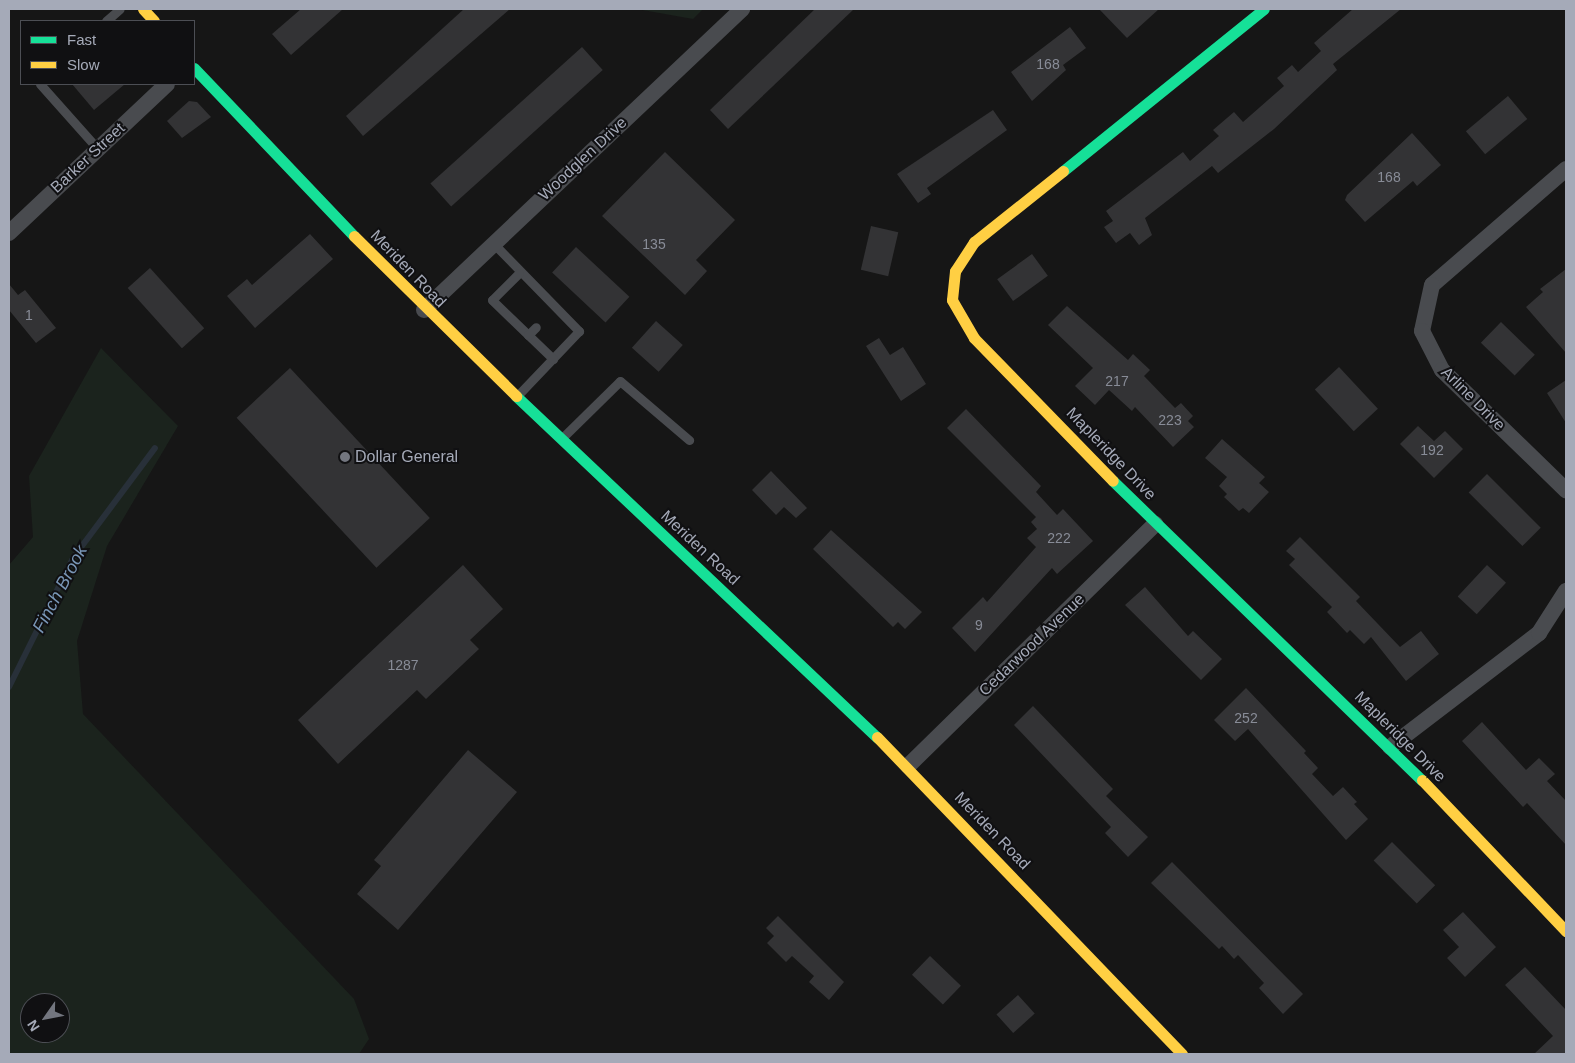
<!DOCTYPE html>
<style>
body{margin:0}
#map{position:relative;width:1575px;height:1063px;overflow:hidden;background:#161616;font-family:Arial,sans-serif}
div>[style]{position:absolute}
[style*='--x']{left:calc(var(--x)*1px);top:calc(var(--y)*1px);width:calc(var(--w)*1px);rotate:calc(var(--a)*1deg)}
.green>*{inset:0;background:#1b231d}
.stream>*{height:6px;margin:-3px;padding:0 3px;transform-origin:3px;border-radius:3px;background:#283039}
.building>*{inset:0;background:#333335;transform-origin:0 0}
.lane>*{height:9px;margin:-4.5px;padding:0 4.5px;transform-origin:4.5px;border-radius:4.5px;background:#494b4f}
.street>*{height:16px;margin:-8px;padding:0 8px;transform-origin:8px;border-radius:8px;background:#494b4f}
.fast>*{height:11px;margin:-5.5px;padding:0 5.5px;transform-origin:5.5px;border-radius:5.5px;background:#16e098}
.slow>*{height:11px;margin:-5.5px;padding:0 5.5px;transform-origin:5.5px;border-radius:5.5px;background:#ffcf43}
.dots>*{width:14px;height:14px;translate:-50% -50%;box-sizing:border-box;border:2px solid #101012;border-radius:50%}
span{translate:-50% -50%;white-space:nowrap;text-align:center;line-height:1.15;-webkit-text-stroke:4px #101012;paint-order:stroke}
.number-label{font-size:14px;color:#888c97}
.number-label span{-webkit-text-stroke-width:0}
.street-label{font-size:16px;color:#a5aab8}
.poi-label{font-size:16px;color:#a5aab8}
.left{translate:0 -50%;text-align:left}
.water-label{font-size:18px;color:#7996b6;font-style:italic}
.frame{position:absolute;inset:0;border:10px solid #a5aab8;pointer-events:none}
.legend{position:absolute;left:20px;top:20px;width:175px;height:65px;box-sizing:border-box;background:#101012;border:1px solid #4c4e54;margin:0;padding:6px 9px;list-style:none;font-size:15px;color:#a5aab8}
.legend li{display:flex;align-items:center;gap:10px;height:25px}
.legend b{width:25px;border:1px solid #4c4e54}
.north{position:absolute;left:20px;top:993px;width:50px;height:50px;box-sizing:border-box;background:#101012;border:1px solid #4c4e54;border-radius:50%;rotate:237deg;font-size:14px;font-weight:700;line-height:20px;text-align:center;color:#a5aab8}
.north::after{content:'';display:block;margin:auto;width:18px;height:22px;background:#73767f;clip-path:polygon(50% 0,100% 100%,50% 72%,0 100%)}
</style>
<div id="map">
<div class="green">
<i style="clip-path:polygon(637px 9px,703px 9px,693px 19px)"></i>
<i style="clip-path:polygon(evenodd,101px 348px,178px 426px,107px 546px,77px 641px,83px 714px,354px 999px,369px 1039px,359px 1054px,9px 1054px,9px 565px,33px 537px,29px 476px,101px 348px,30px 1003px,60px 1003px,60px 1033px,30px 1033px,30px 1003px)"></i>
</div>
<div class="stream">
<i style="--x:9;--y:687;--w:144;--a:-63.6"></i>
<i style="--x:73;--y:558;--w:137;--a:-53.3"></i>
</div>
<div class="building">
<i style="clip-path:polygon(301px 9px,343px 9px,291px 55px,272px 34px)"></i>
<i style="clip-path:polygon(464px 9px,510px 9px,363px 136px,346px 116px)"></i>
<i style="clip-path:polygon(815px 9px,854px 9px,728px 129px,710px 110px)"></i>
<i style="clip-path:polygon(1099px 9px,1159px 9px,1127px 38px)"></i>
<i style="clip-path:polygon(1353px 9px,1401px 9px,1333px 64px,1337px 70px,1274px 129px,1218px 173px,1212px 166px,1145px 218px,1152px 235px,1139px 245px,1130px 233px,1116px 243px,1104px 227px,1113px 221px,1106px 211px,1183px 152px,1190px 161px,1219px 136px,1213px 130px,1234px 112px,1243px 122px,1284px 86px,1277px 78px,1292px 65px,1298px 72px,1321px 51px,1314px 43px)"></i>
<i style="clip-path:polygon(1070px 27px,1086px 48px,1063px 65px,1066px 70px,1032px 101px,1011px 72px)"></i>
<i style="left:582px;top:47px;width:31px;height:204px;rotate:48deg"></i>
<i style="clip-path:polygon(72px 84px,125px 84px,94px 110px)"></i>
<i style="left:1508px;top:96px;width:30px;height:55px;rotate:50deg"></i>
<i style="clip-path:polygon(189px 101px,197px 102px,211px 117px,182px 138px,167px 121px)"></i>
<i style="clip-path:polygon(993px 110px,1007px 130px,927px 188px,931px 194px,918px 203px,897px 174px)"></i>
<i style="clip-path:polygon(1412px 133px,1441px 165px,1417px 186px,1413px 181px,1365px 222px,1345px 200px,1347px 195px)"></i>
<i style="clip-path:polygon(665px 152px,735px 220px,696px 260px,707px 271px,685px 295px,602px 216px)"></i>
<i style="left:871px;top:226px;width:28px;height:45px;rotate:13deg"></i>
<i style="clip-path:polygon(310px 234px,333px 259px,255px 328px,227px 296px,247px 279px,252px 285px)"></i>
<i style="left:576px;top:247px;width:73px;height:35px;rotate:43deg"></i>
<i style="left:1032px;top:254px;width:27px;height:43px;rotate:54deg"></i>
<i style="left:150px;top:268px;width:81px;height:30px;rotate:48deg"></i>
<i style="clip-path:polygon(1566px 269px,1566px 353px,1526px 307px,1543px 292px,1540px 289px)"></i>
<i style="clip-path:polygon(9px 284px,18px 295px,25px 290px,56px 328px,36px 343px,9px 310px)"></i>
<i style="clip-path:polygon(1067px 306px,1128px 360px,1133px 354px,1150px 370px,1144px 376px,1175px 408px,1181px 403px,1193px 416px,1188px 421px,1194px 427px,1173px 447px,1135px 407px,1132px 411px,1109px 390px,1095px 405px,1075px 386px,1093px 368px,1048px 325px)"></i>
<i style="left:656px;top:321px;width:36px;height:36px;rotate:42deg"></i>
<i style="left:1501px;top:322px;width:47px;height:29px;rotate:44deg"></i>
<i style="clip-path:polygon(879px 338px,890px 355px,903px 347px,926px 384px,901px 401px,866px 346px)"></i>
<i style="left:1339px;top:367px;width:57px;height:33px;rotate:47deg"></i>
<i style="left:290px;top:368px;width:205px;height:73px;rotate:47deg"></i>
<i style="clip-path:polygon(1566px 380px,1566px 423px,1547px 393px)"></i>
<i style="clip-path:polygon(966px 409px,1041px 486px,1036px 492px,1057px 515px,1063px 509px,1093px 541px,1057px 574px,1052px 568px,975px 652px,952px 628px,983px 597px,987px 602px,1036px 547px,1027px 538px,1037px 529px,1031px 522px,1036px 517px,947px 428px)"></i>
<i style="clip-path:polygon(1418px 426px,1434px 441px,1445px 431px,1463px 449px,1434px 478px,1400px 444px)"></i>
<i style="clip-path:polygon(1222px 439px,1265px 477px,1259px 483px,1269px 492px,1249px 513px,1243px 508px,1239px 511px,1224px 497px,1227px 494px,1219px 486px,1227px 477px,1205px 458px)"></i>
<i style="clip-path:polygon(771px 471px,807px 508px,796px 518px,784px 507px,776px 515px,752px 490px)"></i>
<i style="left:1487px;top:474px;width:76px;height:26px;rotate:45deg"></i>
<i style="clip-path:polygon(831px 530px,922px 612px,905px 629px,898px 622px,893px 627px,813px 549px)"></i>
<i style="clip-path:polygon(1300px 537px,1360px 597px,1356px 601px,1400px 647px,1421px 631px,1439px 654px,1406px 681px,1371px 637px,1364px 644px,1350px 630px,1347px 633px,1327px 612px,1332px 607px,1289px 565px,1295px 559px,1286px 551px)"></i>
<i style="clip-path:polygon(463px 565px,503px 609px,470px 640px,479px 649px,426px 699px,417px 690px,338px 764px,298px 720px)"></i>
<i style="left:1487px;top:565px;width:26px;height:43px;rotate:43deg"></i>
<i style="clip-path:polygon(1145px 587px,1188px 636px,1193px 631px,1222px 659px,1201px 680px,1125px 605px)"></i>
<i style="clip-path:polygon(1246px 688px,1306px 751px,1304px 753px,1318px 768px,1312px 774px,1333px 796px,1343px 787px,1357px 802px,1354px 804px,1368px 819px,1346px 840px,1248px 729px,1235px 741px,1214px 720px)"></i>
<i style="clip-path:polygon(1033px 706px,1113px 789px,1106px 796px,1148px 837px,1128px 857px,1105px 833px,1111px 827px,1014px 725px)"></i>
<i style="clip-path:polygon(1482px 722px,1526px 770px,1539px 758px,1555px 774px,1547px 781px,1566px 801px,1566px 845px,1527px 803px,1523px 807px,1462px 741px)"></i>
<i style="clip-path:polygon(468px 750px,517px 792px,398px 930px,357px 894px,381px 866px,374px 860px)"></i>
<i style="left:1392px;top:842px;width:61px;height:26px;rotate:45deg"></i>
<i style="clip-path:polygon(1172px 862px,1303px 994px,1283px 1014px,1259px 988px,1264px 983px,1238px 955px,1234px 959px,1222px 946px,1219px 949px,1151px 883px)"></i>
<i style="clip-path:polygon(1463px 912px,1496px 947px,1465px 977px,1447px 958px,1459px 947px,1443px 930px)"></i>
<i style="clip-path:polygon(778px 916px,844px 982px,829px 1000px,809px 982px,814px 976px,792px 956px,786px 962px,767px 943px,774px 936px,766px 928px)"></i>
<i style="left:930px;top:956px;width:43px;height:26px;rotate:44deg"></i>
<i style="clip-path:polygon(1525px 967px,1566px 1010px,1566px 1054px,1534px 1054px,1553px 1036px,1505px 985px)"></i>
<i style="left:1018px;top:995px;width:25px;height:29px;rotate:48deg"></i>
</div>
<div class="lane">
<i style="--x:106;--y:21;--w:18;--a:-41"></i>
<i style="--x:40;--y:84;--w:87;--a:48.3"></i>
<i style="--x:494;--y:244;--w:122;--a:45.7"></i>
<i style="--x:579;--y:331;--w:90;--a:133.6"></i>
<i style="--x:519;--y:273;--w:38;--a:135"></i>
<i style="--x:492;--y:300;--w:85;--a:44"></i>
<i style="--x:528;--y:335;--w:11;--a:-45"></i>
<i style="--x:562;--y:438;--w:81;--a:-44.5"></i>
<i style="--x:620;--y:381;--w:91;--a:40.5"></i>
</div>
<div class="street">
<i style="--x:1566;--y:169;--w:177;--a:139.1"></i>
<i style="--x:1432;--y:285;--w:47;--a:102.3"></i>
<i style="--x:1422;--y:331;--w:44;--a:62.9"></i>
<i style="--x:1442;--y:370;--w:173;--a:44.1"></i>
<i style="--x:9;--y:233;--w:217;--a:-43.3"></i>
<i style="--x:424;--y:310;--w:438;--a:-43.4"></i>
<i style="--x:1390;--y:747;--w:188;--a:-37.4"></i>
<i style="--x:1539;--y:633;--w:50;--a:-57.3"></i>
<i style="--x:908;--y:766;--w:346;--a:-44.4"></i>
</div>
<div class="fast">
<i style="--x:194;--y:68;--w:232;--a:46.4"></i>
<i style="--x:1063;--y:171;--w:258;--a:-38.9"></i>
<i style="--x:516;--y:396;--w:497;--a:43.4"></i>
<i style="--x:1113;--y:481;--w:430;--a:44.1"></i>
</div>
<div class="slow">
<i style="--x:143;--y:9;--w:16;--a:47"></i>
<i style="--x:1063;--y:171;--w:114;--a:141.4"></i>
<i style="--x:974;--y:242;--w:35;--a:123"></i>
<i style="--x:955;--y:271;--w:29;--a:96"></i>
<i style="--x:952;--y:300;--w:44;--a:59.9"></i>
<i style="--x:974;--y:338;--w:199;--a:45.8"></i>
<i style="--x:354;--y:236;--w:228;--a:44.6"></i>
<i style="--x:877;--y:737;--w:440;--a:46.1"></i>
<i style="--x:1422;--y:780;--w:209;--a:46.4"></i>
</div>
<div class="dots">
<i style="left:345px;top:457px;background:#73767f"></i>
</div>
<div class="number-label">
<span style="left:1048px;top:64px">168</span>
<span style="left:1389px;top:177px">168</span>
<span style="left:654px;top:244px">135</span>
<span style="left:29px;top:315px">1</span>
<span style="left:1117px;top:381px">217</span>
<span style="left:1170px;top:420px">223</span>
<span style="left:1432px;top:450px">192</span>
<span style="left:1059px;top:538px">222</span>
<span style="left:979px;top:625px">9</span>
<span style="left:403px;top:665px">1287</span>
<span style="left:1246px;top:718px">252</span>
</div>
<div class="street-label">
<span style="left:88px;top:158px;rotate:-43deg">Barker Street</span>
<span style="left:583px;top:159px;rotate:-43deg">Woodglen Drive</span>
<span style="left:408px;top:269px;rotate:46deg">Meriden Road</span>
<span style="left:1473px;top:399px;rotate:45deg">Arline Drive</span>
<span style="left:1111px;top:454px;rotate:46deg">Mapleridge Drive</span>
<span style="left:700px;top:548px;rotate:43deg">Meriden Road</span>
<span style="left:1032px;top:645px;rotate:-44deg">Cedarwood Avenue</span>
<span style="left:1400px;top:737px;rotate:45deg">Mapleridge Drive</span>
<span style="left:992px;top:831px;rotate:46deg">Meriden Road</span>
</div>
<div class="poi-label">
<span class="left" style="left:355px;top:457px">Dollar General</span>
</div>
<div class="water-label">
<span style="left:60px;top:589px;rotate:-62deg">Finch Brook</span>
</div>
<div class="frame"></div>
<ul class="legend">
<li><b style="height:6px;background:#16e098"></b>Fast</li>
<li><b style="height:6px;background:#ffcf43"></b>Slow</li>
</ul>
<div class="north">N</div>
</div>
